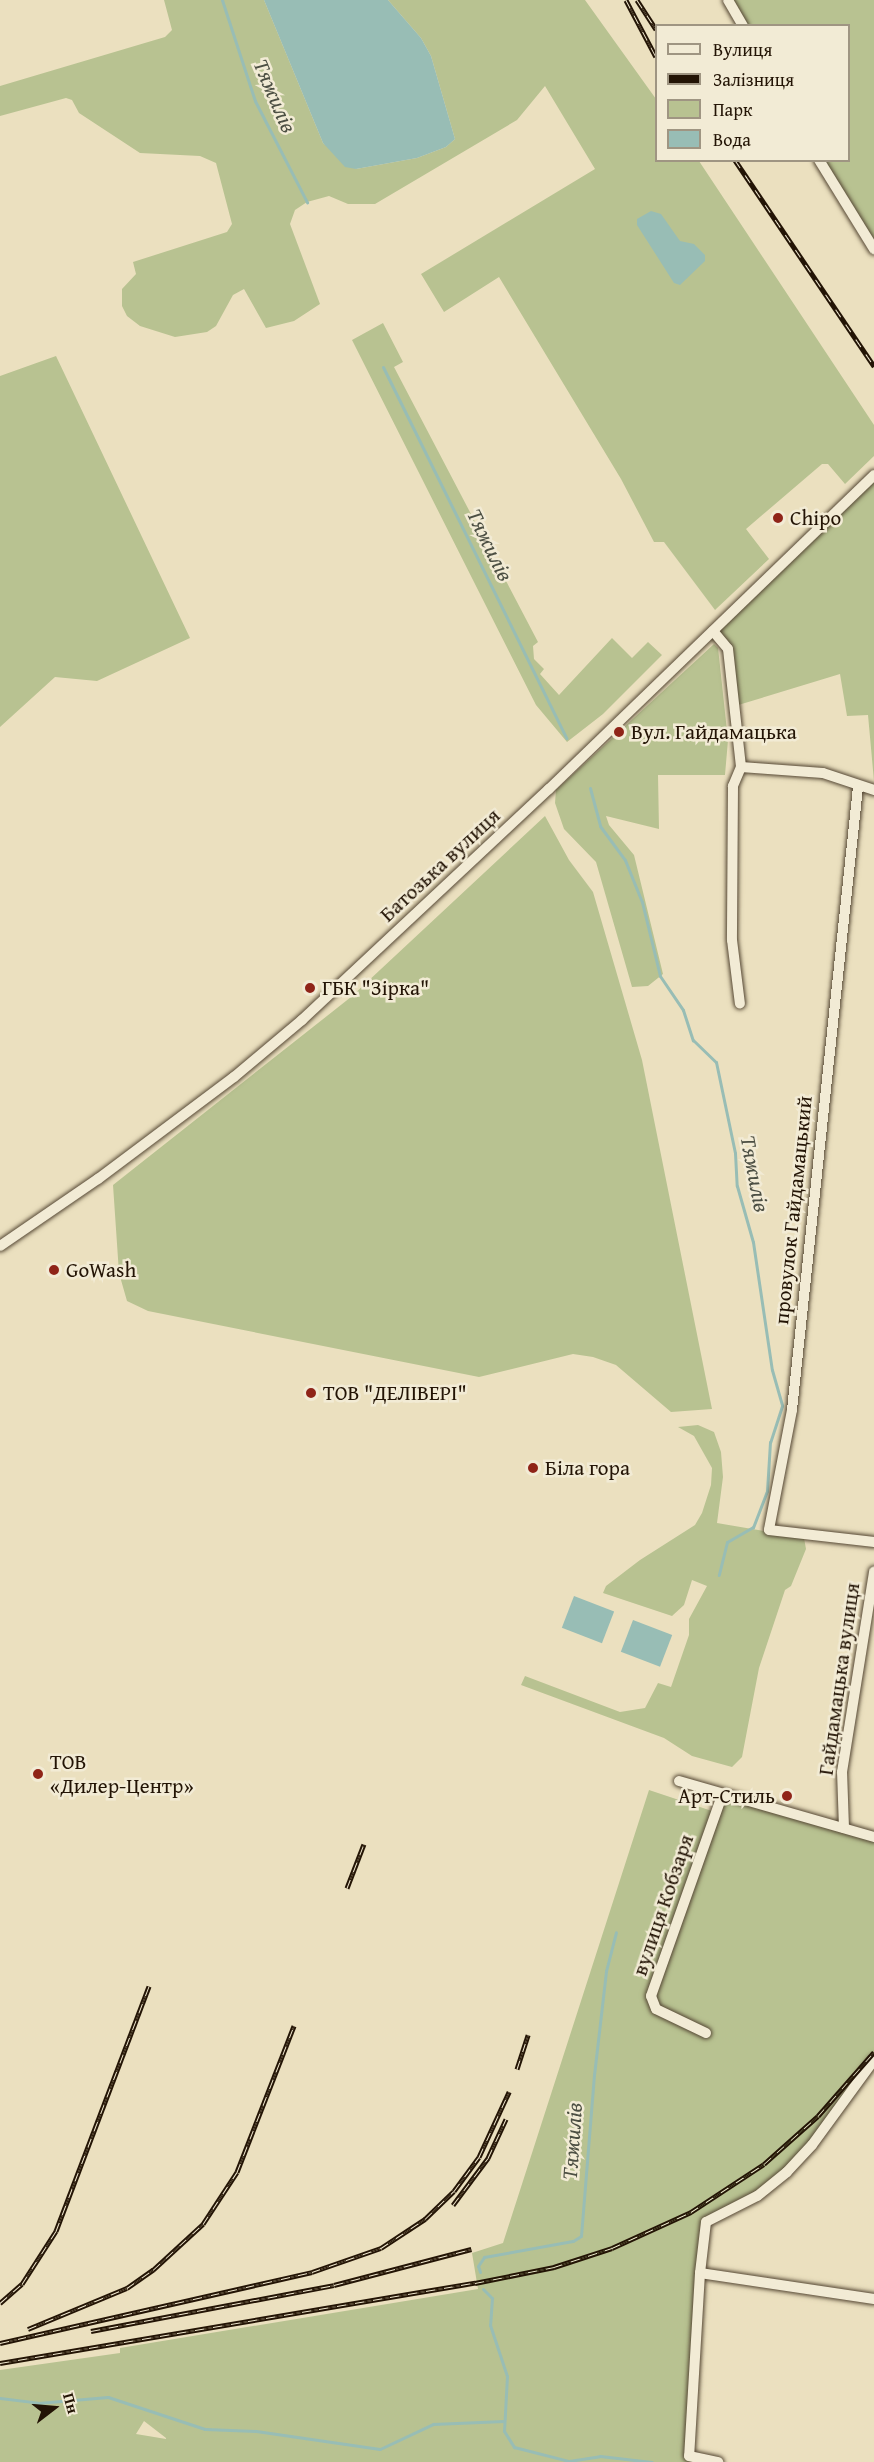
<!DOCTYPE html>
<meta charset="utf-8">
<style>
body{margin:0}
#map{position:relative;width:874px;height:2462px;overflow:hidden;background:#ebe0bf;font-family:"Gentium Book Plus",serif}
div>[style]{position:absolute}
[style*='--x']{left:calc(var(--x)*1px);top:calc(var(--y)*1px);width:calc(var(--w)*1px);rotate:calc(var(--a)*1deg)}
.green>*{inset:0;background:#b8c291}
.water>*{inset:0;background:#98bdb5;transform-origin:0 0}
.stream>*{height:3px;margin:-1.5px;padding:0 1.5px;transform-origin:1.5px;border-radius:1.5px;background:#98bdb5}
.roads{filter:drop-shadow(0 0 2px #554734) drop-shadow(0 0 2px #554734)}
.minor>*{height:10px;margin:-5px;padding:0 5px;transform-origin:5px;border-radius:5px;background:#f2ebd5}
.rail>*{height:5px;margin-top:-2.5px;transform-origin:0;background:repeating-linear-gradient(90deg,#f2ebd5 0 9px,#231405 0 18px);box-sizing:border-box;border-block:2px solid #231405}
.dots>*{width:16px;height:16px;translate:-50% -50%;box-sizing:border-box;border:3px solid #f2ebd5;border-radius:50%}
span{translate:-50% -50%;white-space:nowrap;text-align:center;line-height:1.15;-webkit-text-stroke:5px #f2ebd5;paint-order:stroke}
.poi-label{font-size:21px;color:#231405}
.left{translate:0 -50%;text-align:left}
.right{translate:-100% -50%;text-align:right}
.street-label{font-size:21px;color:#231405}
.water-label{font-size:22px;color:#4c4f43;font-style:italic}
.legend{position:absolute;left:655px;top:24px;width:195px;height:138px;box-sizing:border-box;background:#f2ebd5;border:2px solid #9f9582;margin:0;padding:8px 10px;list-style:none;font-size:18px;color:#231405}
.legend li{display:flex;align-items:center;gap:12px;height:30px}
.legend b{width:30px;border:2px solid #9f9582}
.north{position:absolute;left:24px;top:2378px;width:60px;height:60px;-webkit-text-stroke:4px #f2ebd5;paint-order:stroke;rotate:74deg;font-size:16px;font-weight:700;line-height:24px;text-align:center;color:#231405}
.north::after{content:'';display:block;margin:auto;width:21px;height:27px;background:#231405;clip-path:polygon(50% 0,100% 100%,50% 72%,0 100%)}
</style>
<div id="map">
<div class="green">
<i style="clip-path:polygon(164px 0,264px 0,323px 143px,356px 169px,417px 158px,446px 147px,455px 139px,431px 56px,421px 38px,388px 0,585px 0,656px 99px,656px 160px,699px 161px,874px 425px,874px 456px,845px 484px,828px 464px,822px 464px,746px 529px,769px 559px,715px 610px,664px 542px,654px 542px,621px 479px,499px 277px,444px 312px,421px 274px,595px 169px,545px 86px,517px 120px,375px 204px,348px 204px,329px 196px,307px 202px,295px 210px,290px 224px,320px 304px,294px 321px,266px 328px,244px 289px,233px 295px,216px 326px,207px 332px,175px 337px,140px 326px,127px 316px,122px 306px,122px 289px,136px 274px,133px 262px,227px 232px,232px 224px,216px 163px,200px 156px,140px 153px,79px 113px,72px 100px,66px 98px,0 116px,0 86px,165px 37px,172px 30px)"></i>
<i style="clip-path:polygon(728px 0,874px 0,874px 249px,819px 161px,848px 160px,848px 26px,743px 25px)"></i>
<i style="clip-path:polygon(383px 323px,403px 362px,394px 367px,538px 642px,533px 646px,534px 659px,544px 669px,540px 674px,559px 695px,612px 638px,632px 658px,648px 642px,662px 655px,603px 714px,567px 742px,536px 705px,352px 340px)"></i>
<i style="clip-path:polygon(56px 356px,190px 638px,97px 681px,55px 677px,0 727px,0 376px)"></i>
<i style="clip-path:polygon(874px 475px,874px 781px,868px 715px,847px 716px,840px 674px,735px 706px,728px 649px,713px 631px)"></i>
<i style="clip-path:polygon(714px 644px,718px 648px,728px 740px,725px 775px,658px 775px,659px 829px,606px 816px,609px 825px,634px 855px,663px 974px,648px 986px,632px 987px,596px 862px,564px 829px,555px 803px,556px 790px)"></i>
<i style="clip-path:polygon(545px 816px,569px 860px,593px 892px,642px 1060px,712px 1409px,671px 1412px,616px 1365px,593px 1357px,573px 1354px,479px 1377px,148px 1311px,127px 1301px,119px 1273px,113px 1185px,351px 997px)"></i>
<i style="clip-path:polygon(698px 1425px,714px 1432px,721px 1452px,723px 1477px,717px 1523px,804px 1538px,806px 1549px,791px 1586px,785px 1590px,759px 1668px,742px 1757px,732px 1767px,692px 1756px,664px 1738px,521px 1685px,525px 1676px,620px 1712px,645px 1708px,658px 1683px,671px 1687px,689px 1635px,689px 1619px,707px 1586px,692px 1580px,684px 1605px,672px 1616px,603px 1593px,606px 1586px,640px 1560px,695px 1525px,702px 1513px,711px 1485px,712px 1468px,694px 1436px,678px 1427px)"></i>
<i style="clip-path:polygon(evenodd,649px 1790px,715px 1812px,731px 1798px,874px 1837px,874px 2060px,834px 2116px,773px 2185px,710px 2218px,689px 2455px,714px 2462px,0 2462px,0 2370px,120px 2353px,120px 2348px,478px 2289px,472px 2253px,503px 2243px,649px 1790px,144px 2421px,166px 2438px,166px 2439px,136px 2434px,144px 2421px)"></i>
</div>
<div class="water">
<i style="clip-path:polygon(264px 0,388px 0,421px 38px,431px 56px,455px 139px,446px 147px,417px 158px,356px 169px,345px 167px,323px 143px)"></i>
<i style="clip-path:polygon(651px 211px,661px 214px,680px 241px,694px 244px,705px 255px,705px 261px,680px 285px,674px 283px,637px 225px,637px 219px)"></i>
<i style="left:574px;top:1596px;width:43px;height:34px;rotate:21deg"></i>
<i style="left:633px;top:1620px;width:42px;height:34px;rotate:21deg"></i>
</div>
<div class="stream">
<i style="--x:222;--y:0;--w:106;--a:71.9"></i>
<i style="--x:255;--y:101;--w:114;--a:62.8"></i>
<i style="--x:383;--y:367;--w:414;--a:63.7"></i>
<i style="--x:590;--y:788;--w:39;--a:75"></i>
<i style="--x:600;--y:826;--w:42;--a:53.7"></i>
<i style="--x:625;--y:860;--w:45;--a:68"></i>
<i style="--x:642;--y:902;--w:76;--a:76.3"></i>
<i style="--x:660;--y:976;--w:41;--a:55.9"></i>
<i style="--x:683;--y:1010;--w:32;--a:72"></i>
<i style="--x:693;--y:1040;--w:32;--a:44"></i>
<i style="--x:716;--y:1062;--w:93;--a:78.2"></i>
<i style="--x:735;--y:1153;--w:33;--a:87"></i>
<i style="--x:737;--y:1186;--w:58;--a:74.1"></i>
<i style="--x:753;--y:1242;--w:129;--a:81.6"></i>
<i style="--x:772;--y:1370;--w:37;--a:74"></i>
<i style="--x:782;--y:1406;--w:38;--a:108"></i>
<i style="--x:770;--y:1442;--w:49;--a:93.5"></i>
<i style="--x:767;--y:1491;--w:39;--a:111"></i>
<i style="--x:753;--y:1527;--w:30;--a:150"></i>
<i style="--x:727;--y:1542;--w:34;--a:104"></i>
<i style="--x:480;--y:2272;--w:6;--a:-108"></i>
<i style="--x:478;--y:2266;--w:11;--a:-56"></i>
<i style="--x:484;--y:2257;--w:90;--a:-10.2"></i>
<i style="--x:573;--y:2241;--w:9;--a:-32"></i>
<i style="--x:581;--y:2236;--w:162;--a:-85.4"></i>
<i style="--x:594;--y:2075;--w:105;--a:-83.4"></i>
<i style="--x:606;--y:1971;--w:40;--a:-75.6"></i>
<i style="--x:483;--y:2289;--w:13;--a:45"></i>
<i style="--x:492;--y:2298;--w:27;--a:94"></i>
<i style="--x:490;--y:2325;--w:54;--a:71.6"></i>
<i style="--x:507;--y:2376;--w:55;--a:93.1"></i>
<i style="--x:504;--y:2431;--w:19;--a:58"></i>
<i style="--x:514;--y:2447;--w:57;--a:14.3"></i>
<i style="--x:569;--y:2461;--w:31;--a:-9"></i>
<i style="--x:600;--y:2456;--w:52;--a:6.6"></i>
<i style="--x:0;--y:2398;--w:38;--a:7"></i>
<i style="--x:38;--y:2403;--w:70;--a:-4.9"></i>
<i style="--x:108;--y:2397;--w:102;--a:18.3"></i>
<i style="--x:205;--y:2429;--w:51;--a:2.2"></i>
<i style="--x:256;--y:2431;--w:125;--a:8.3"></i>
<i style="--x:380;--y:2449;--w:59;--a:-25.3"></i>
<i style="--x:433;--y:2424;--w:71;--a:-2.4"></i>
</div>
<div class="roads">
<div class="minor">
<i style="--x:728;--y:0;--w:30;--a:60"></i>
<i style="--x:819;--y:160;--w:105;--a:58.3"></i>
<i style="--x:713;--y:631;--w:23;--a:50"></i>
<i style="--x:728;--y:649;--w:119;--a:83.7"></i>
<i style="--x:741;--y:767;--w:21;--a:113"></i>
<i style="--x:733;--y:786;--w:154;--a:90.4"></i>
<i style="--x:732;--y:940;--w:64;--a:82.9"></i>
<i style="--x:741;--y:767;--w:82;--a:4.2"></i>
<i style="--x:823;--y:773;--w:54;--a:18.4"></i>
<i style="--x:858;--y:787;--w:626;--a:96.05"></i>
<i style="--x:792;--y:1410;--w:122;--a:100.9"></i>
<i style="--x:769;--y:1530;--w:106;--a:6.5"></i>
<i style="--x:0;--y:1246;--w:119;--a:-34.4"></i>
<i style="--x:98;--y:1179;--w:170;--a:-36.9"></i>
<i style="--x:234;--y:1077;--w:89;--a:-40"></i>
<i style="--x:302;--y:1020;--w:338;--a:-43.1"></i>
<i style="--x:549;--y:789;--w:452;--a:-44"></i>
<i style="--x:679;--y:1781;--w:203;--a:16"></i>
<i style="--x:844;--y:1828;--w:56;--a:-92"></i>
<i style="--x:842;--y:1772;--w:203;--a:-80.9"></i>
<i style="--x:706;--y:2033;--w:55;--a:-154.4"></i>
<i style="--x:656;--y:2009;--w:14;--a:-111"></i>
<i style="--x:651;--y:1996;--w:213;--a:-70.5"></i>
<i style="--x:874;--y:2060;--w:105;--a:126.1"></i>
<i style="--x:812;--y:2145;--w:37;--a:133"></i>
<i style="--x:787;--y:2172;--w:38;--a:141"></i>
<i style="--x:757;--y:2196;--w:57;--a:153"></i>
<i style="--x:706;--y:2222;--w:51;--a:96.7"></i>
<i style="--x:700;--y:2273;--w:176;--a:8.5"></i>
<i style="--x:700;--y:2273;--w:183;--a:93.4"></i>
<i style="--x:689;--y:2456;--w:30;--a:12"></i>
</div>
</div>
<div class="rail">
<i style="--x:626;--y:0;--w:64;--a:62.2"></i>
<i style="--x:637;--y:0;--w:35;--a:57"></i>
<i style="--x:735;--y:160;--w:249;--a:56"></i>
<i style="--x:347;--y:1888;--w:47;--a:-68.9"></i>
<i style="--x:517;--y:2069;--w:36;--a:-72"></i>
<i style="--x:453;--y:2205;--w:59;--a:-53.3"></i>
<i style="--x:488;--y:2158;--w:43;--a:-65.2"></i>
<i style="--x:0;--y:2303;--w:29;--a:-41"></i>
<i style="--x:22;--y:2284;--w:63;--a:-57.3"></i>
<i style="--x:56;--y:2231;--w:262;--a:-69.2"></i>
<i style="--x:28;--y:2329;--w:107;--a:-22.5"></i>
<i style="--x:127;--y:2288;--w:32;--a:-35"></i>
<i style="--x:153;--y:2270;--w:68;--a:-42.6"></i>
<i style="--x:203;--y:2224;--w:62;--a:-56.8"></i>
<i style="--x:237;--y:2172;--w:157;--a:-68.7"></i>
<i style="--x:91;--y:2331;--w:247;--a:-10.7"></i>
<i style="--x:334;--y:2285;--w:142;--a:-14.7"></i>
<i style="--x:0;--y:2343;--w:320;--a:-12.8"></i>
<i style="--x:312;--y:2272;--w:73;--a:-19.2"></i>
<i style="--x:381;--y:2248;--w:53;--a:-33.4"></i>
<i style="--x:425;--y:2219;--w:40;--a:-44"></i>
<i style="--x:454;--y:2191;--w:42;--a:-53.7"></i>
<i style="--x:479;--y:2157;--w:72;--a:-65.2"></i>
<i style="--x:0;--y:2363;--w:482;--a:-9.6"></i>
<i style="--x:475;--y:2283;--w:81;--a:-11.4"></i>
<i style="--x:554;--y:2267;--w:61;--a:-18.1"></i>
<i style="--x:612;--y:2248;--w:87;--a:-24.5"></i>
<i style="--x:691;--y:2212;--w:87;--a:-33.3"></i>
<i style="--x:764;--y:2164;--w:72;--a:-41.6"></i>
<i style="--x:818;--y:2116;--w:85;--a:-48.8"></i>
</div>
<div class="dots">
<i style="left:778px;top:518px;background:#8f2418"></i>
<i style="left:619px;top:732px;background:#8f2418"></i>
<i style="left:310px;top:988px;background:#8f2418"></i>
<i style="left:54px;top:1270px;background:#8f2418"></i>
<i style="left:311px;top:1393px;background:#8f2418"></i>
<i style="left:533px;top:1468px;background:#8f2418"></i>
<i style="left:38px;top:1774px;background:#8f2418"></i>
<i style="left:787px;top:1796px;background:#8f2418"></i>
</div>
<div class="poi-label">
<span class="left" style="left:790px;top:518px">Chipo</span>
<span class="left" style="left:631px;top:732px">Вул. Гайдамацька</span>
<span class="left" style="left:322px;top:988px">ГБК "Зірка"</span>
<span class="left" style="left:66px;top:1270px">GoWash</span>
<span class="left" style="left:323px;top:1393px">ТОВ "ДЕЛІВЕРІ"</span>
<span class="left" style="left:545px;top:1468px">Біла гора</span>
<span class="left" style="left:50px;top:1774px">ТОВ<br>«Дилер-Центр»</span>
<span class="right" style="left:775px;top:1796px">Арт-Стиль</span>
</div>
<div class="street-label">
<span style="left:440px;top:865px;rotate:-43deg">Батозька вулиця</span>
<span style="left:793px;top:1210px;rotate:-84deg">провулок Гайдамацький</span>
<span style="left:839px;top:1679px;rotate:-82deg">Гайдамацька вулиця</span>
<span style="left:663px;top:1905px;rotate:-71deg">вулиця Кобзаря</span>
</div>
<div class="water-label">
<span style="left:275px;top:96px;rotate:67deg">Тяжилів</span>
<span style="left:490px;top:545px;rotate:64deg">Тяжилів</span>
<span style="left:755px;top:1174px;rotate:79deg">Тяжилів</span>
<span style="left:572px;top:2141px;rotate:-86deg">Тяжилів</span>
</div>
<ul class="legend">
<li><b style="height:8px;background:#f2ebd5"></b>Вулиця</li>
<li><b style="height:8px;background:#231405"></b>Залізниця</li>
<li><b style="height:16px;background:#b8c291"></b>Парк</li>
<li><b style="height:16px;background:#98bdb5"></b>Вода</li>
</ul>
<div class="north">Пн</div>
</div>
